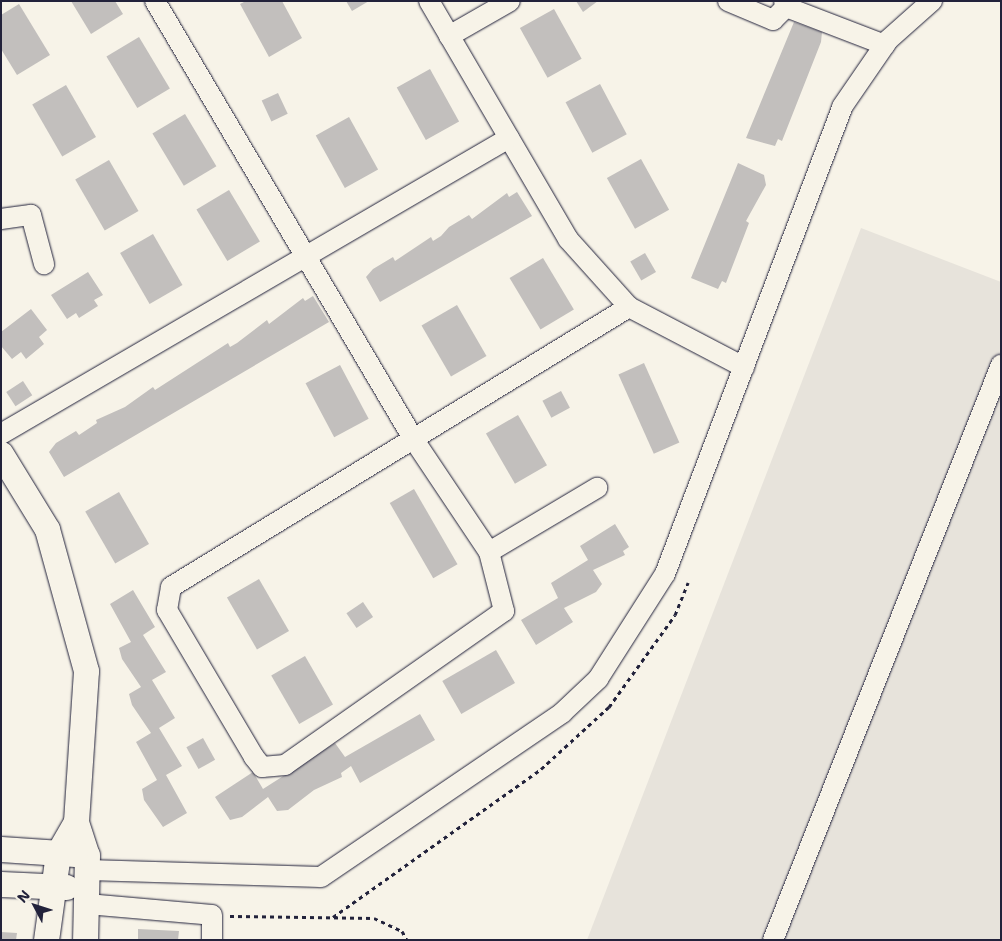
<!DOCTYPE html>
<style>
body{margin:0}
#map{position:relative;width:1002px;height:941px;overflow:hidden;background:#f7f3e8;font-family:"Shantell Sans",sans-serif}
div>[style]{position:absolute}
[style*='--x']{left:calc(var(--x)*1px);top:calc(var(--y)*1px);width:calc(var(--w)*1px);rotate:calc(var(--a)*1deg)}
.built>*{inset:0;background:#e7e3db}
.building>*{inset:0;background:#c2bfbd;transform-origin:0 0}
.path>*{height:3px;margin-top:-1.5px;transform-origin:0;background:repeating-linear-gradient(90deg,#22223b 0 4px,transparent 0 8px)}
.roads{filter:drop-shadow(0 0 1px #22223b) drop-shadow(0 0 1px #22223b)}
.minor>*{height:20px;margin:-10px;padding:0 10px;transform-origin:10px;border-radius:10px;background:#f7f3e8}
.tertiary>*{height:25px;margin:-12.5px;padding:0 12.5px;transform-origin:12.5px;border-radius:12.5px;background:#f7f3e8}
span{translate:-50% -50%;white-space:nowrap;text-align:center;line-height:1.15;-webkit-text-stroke:4px #f7f3e8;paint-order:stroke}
.frame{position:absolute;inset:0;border:2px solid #22223b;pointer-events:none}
.north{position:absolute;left:10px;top:881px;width:50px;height:50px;-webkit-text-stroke:4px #f7f3e8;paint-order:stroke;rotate:310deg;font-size:14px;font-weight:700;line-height:20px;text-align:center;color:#22223b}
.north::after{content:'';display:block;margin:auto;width:18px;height:22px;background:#22223b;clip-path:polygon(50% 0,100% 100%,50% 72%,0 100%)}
</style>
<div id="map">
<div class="built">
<i style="clip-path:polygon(861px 228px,1001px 282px,1001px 940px,587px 940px)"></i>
</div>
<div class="building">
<i style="clip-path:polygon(71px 1px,115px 1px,123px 14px,91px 34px)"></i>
<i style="clip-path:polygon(246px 1px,282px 1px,302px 38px,269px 57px,240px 4px)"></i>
<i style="clip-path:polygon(346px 1px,369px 1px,352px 11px)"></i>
<i style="clip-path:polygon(576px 1px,598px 1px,583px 12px)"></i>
<i style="clip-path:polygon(19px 4px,50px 55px,17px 75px,1px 49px,1px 15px)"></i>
<i style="left:554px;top:9px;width:57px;height:39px;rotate:61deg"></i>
<i style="clip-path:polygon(794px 22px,822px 32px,821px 42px,782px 141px,778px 139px,775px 146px,746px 138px)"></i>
<i style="left:139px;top:37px;width:60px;height:38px;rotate:59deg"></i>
<i style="left:430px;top:69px;width:60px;height:38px;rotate:61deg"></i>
<i style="left:600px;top:84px;width:57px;height:39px;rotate:62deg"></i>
<i style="left:66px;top:85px;width:60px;height:39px;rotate:60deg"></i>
<i style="left:278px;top:93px;width:23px;height:18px;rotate:65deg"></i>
<i style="left:185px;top:114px;width:61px;height:38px;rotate:59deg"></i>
<i style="left:349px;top:117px;width:60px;height:38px;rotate:61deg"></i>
<i style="left:641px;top:159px;width:58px;height:39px;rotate:61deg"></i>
<i style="left:109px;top:160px;width:59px;height:39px;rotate:60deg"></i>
<i style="clip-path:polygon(738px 163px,764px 175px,766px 185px,746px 221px,749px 223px,726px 283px,722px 281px,718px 289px,691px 278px)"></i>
<i style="left:229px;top:190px;width:60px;height:38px;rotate:59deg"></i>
<i style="clip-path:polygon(517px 192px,532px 216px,380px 302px,366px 277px,373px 269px,393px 257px,395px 261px,431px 237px,433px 241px,441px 236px,449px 227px,469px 215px,472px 219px,507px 193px,509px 197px)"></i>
<i style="left:153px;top:234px;width:59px;height:38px;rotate:60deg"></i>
<i style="left:645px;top:253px;width:22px;height:17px;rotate:60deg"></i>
<i style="left:543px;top:258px;width:60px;height:39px;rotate:59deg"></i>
<i style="clip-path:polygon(88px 272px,103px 295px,94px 300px,98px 306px,79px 318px,76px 313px,67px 319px,51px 295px)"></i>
<i style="clip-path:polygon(313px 296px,329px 322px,64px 477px,49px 452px,56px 443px,76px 431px,79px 435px,97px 423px,96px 420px,125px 407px,153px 387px,155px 390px,228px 343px,230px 347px,237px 343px,267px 320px,269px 324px,303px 298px,305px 301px)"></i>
<i style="left:457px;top:305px;width:59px;height:41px;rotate:60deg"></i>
<i style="clip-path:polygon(31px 309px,47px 330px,39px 337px,44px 344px,26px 359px,21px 352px,12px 359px,1px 346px,1px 332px)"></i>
<i style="left:644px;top:363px;width:87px;height:28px;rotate:66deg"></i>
<i style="left:340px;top:365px;width:61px;height:39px;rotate:62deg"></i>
<i style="left:23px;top:381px;width:17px;height:20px;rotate:57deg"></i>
<i style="left:561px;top:391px;width:19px;height:21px;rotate:62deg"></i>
<i style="left:518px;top:415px;width:58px;height:37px;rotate:60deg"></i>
<i style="left:414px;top:489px;width:87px;height:28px;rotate:60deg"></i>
<i style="left:119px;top:492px;width:60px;height:39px;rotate:60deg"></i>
<i style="clip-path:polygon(615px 524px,629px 547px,623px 551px,625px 555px,593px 570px,602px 584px,596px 592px,564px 608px,573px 622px,536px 645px,521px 620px,558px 598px,551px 583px,588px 560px,580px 546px)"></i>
<i style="left:259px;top:579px;width:60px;height:37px;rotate:60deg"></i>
<i style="clip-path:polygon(133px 590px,155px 627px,143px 635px,166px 672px,152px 680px,175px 718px,159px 728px,182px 766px,166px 775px,187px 813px,163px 827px,144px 800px,142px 789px,157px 780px,136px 742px,151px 733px,132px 705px,129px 694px,141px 687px,122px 659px,119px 648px,131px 642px,110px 604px)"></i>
<i style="left:363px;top:602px;width:18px;height:20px;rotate:56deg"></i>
<i style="left:496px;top:650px;width:38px;height:62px;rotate:60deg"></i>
<i style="left:305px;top:656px;width:56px;height:39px;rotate:60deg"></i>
<i style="clip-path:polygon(420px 714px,435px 740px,360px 783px,351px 766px,341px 773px,342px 777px,314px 790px,288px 810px,277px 811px,268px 797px,242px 817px,230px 820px,215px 797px,253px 772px,263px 789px,335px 743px,345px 757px)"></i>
<i style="left:203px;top:738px;width:25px;height:19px;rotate:61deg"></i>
<i style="clip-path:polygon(138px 929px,179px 931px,178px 940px,138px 940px)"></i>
<i style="clip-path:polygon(1px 932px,17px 933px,16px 940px,1px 940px)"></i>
</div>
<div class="path">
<i style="--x:230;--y:916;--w:144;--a:0.8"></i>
<i style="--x:374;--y:918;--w:31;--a:25"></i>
<i style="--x:402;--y:931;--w:10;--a:61"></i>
<i style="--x:333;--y:917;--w:255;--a:-35.4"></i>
<i style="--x:541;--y:769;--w:92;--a:-42.4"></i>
<i style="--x:609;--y:707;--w:113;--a:-54.3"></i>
<i style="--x:675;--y:615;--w:35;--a:-68"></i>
</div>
<div class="roads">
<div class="minor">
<i style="--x:155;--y:1;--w:510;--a:59.46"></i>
<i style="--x:414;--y:440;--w:135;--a:56.2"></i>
<i style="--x:489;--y:552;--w:126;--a:-30.7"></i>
<i style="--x:429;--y:1;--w:276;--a:59.7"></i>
<i style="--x:568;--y:239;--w:91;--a:48.1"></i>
<i style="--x:629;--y:307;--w:130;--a:27.6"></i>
<i style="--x:728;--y:1;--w:49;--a:22.9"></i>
<i style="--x:773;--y:20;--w:18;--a:-45"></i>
<i style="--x:784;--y:1;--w:6;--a:72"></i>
<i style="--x:786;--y:7;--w:106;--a:21"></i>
<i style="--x:449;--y:36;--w:70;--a:-29.8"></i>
<i style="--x:1;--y:219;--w:30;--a:-8"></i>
<i style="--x:31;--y:215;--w:51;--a:75.1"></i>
<i style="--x:1;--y:434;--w:588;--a:-30.23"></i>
<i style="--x:489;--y:552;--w:61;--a:75.7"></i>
<i style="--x:504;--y:611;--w:268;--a:144.9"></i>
<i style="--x:285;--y:765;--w:23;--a:175"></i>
<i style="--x:262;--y:767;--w:13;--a:-129"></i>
<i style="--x:254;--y:757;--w:171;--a:-120.6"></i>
<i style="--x:167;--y:610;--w:23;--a:-80"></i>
<i style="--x:171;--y:587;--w:537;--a:-31.44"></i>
<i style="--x:88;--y:870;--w:233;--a:1.7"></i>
<i style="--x:321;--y:877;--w:292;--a:-34.2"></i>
<i style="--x:562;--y:713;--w:50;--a:-43.4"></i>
<i style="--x:598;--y:679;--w:125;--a:-57.5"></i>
<i style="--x:665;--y:574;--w:499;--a:-69.2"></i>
<i style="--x:842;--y:107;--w:81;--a:-55.5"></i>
<i style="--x:888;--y:40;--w:59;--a:-41.6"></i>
<i style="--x:87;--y:904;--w:125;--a:5"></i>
<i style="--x:212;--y:915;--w:25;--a:90"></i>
<i style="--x:773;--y:940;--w:619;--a:-68.37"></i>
</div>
<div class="tertiary">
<i style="--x:1;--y:454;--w:88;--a:58.5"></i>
<i style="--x:47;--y:529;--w:147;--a:74.6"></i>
<i style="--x:86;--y:671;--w:151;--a:93.8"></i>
<i style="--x:76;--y:822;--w:35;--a:72"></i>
<i style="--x:87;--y:855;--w:85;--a:91.3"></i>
<i style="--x:1;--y:849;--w:74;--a:3.9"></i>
<i style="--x:1;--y:884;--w:65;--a:2.6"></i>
<i style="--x:46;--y:940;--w:88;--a:-82.1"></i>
<i style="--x:58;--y:853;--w:36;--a:-60"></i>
</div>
</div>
<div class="frame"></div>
<div class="north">N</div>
</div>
